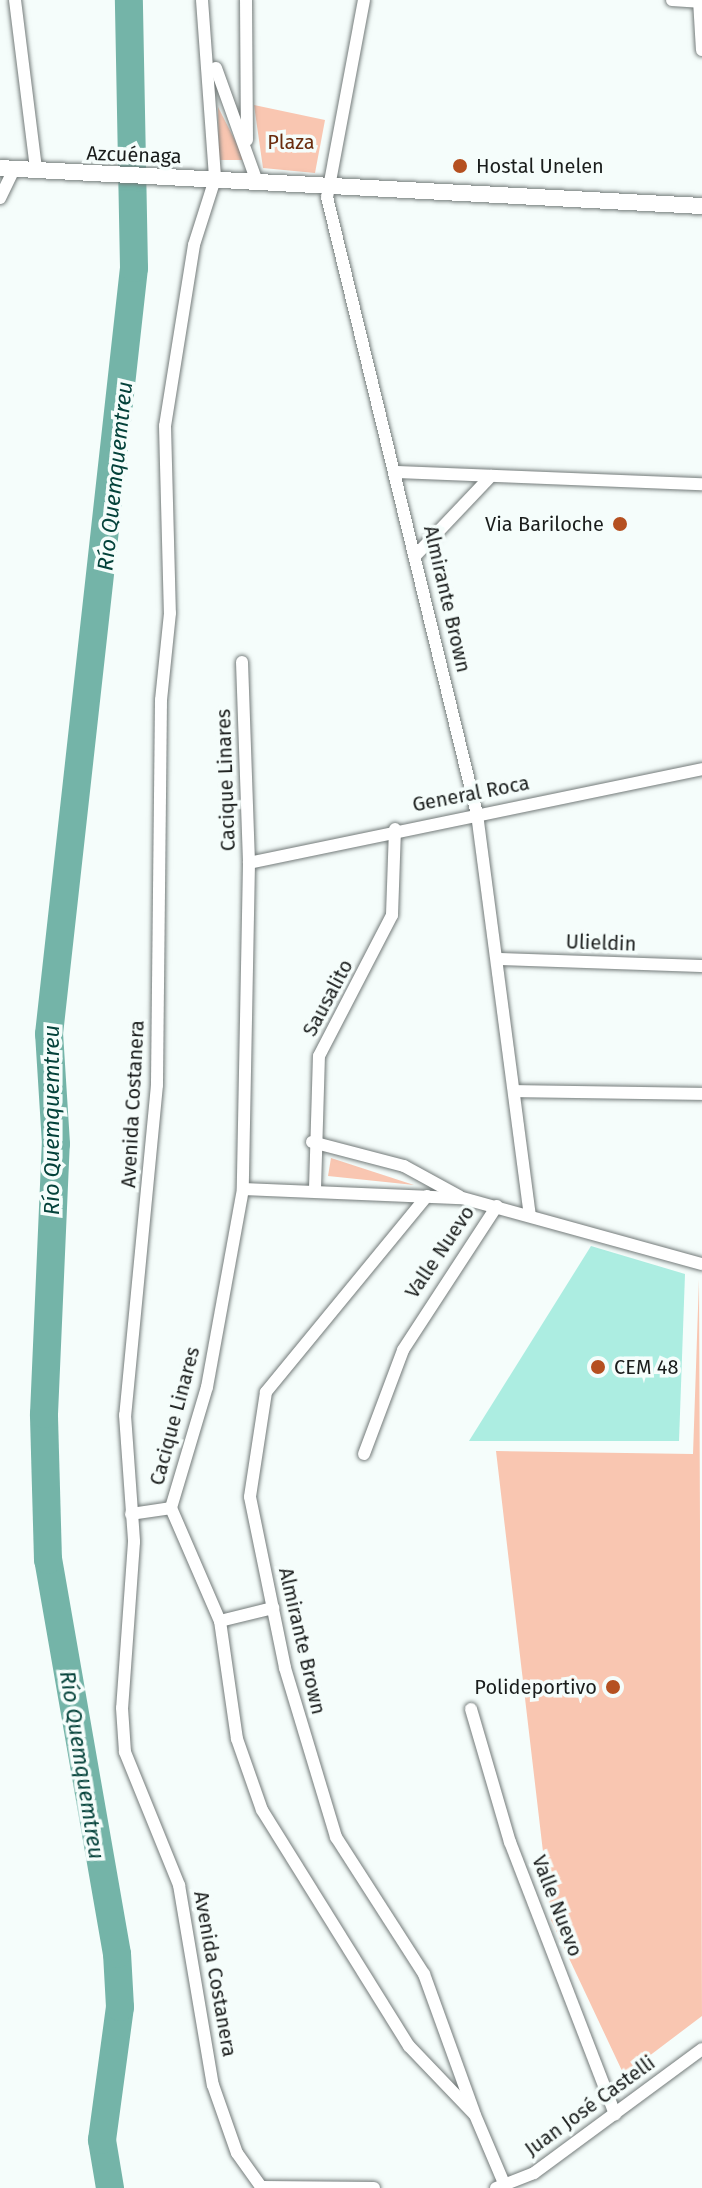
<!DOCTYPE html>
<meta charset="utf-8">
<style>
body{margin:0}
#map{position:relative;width:702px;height:2188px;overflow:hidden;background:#f5fdfb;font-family:"Fira Sans",sans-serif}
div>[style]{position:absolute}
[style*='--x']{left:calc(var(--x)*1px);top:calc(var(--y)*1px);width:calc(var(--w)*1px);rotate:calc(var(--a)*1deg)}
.green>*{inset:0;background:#f9c6b1}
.river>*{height:28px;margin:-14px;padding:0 14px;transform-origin:14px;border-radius:14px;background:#74b4a8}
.building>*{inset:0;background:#acede1}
.roads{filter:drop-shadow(0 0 2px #747b7a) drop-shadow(0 0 2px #747b7a)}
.minor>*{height:12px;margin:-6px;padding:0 6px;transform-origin:6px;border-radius:6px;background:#fff}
.tertiary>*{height:16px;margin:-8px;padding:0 8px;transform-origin:8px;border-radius:8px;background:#fff}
.dots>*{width:22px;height:22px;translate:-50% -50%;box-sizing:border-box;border:4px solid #f5fdfb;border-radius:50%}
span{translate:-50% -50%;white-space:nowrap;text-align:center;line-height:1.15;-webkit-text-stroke:7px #f5fdfb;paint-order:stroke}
.park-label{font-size:20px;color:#6a2c0e}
.street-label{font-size:20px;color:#1a1d1c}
.poi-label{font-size:20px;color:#1a1d1c}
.left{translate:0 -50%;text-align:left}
.right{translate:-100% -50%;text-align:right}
.water-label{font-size:22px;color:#04423a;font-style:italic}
</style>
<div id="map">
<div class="green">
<i style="clip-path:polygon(254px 105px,325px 120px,315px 173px,263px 168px)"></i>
<i style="clip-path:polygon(218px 107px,245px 160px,219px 160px)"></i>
<i style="clip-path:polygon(331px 1158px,414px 1185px,328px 1176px)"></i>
<i style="clip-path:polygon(699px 1279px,702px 2016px,624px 2075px,551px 1920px,496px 1451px,693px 1454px)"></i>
</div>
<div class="river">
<i style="--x:110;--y:2188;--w:49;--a:-99.5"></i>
<i style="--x:102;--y:2140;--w:134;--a:-82.3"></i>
<i style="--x:120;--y:2007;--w:53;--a:-93.2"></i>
<i style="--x:117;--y:1954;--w:400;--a:-99.9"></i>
<i style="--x:48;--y:1560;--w:146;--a:-91.6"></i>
<i style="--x:44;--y:1414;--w:270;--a:-87.5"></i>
<i style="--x:56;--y:1144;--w:110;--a:-93.6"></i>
<i style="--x:49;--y:1034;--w:771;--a:-83.67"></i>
<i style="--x:134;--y:268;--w:268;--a:-91.1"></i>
</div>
<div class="building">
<i style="clip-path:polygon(591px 1246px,685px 1274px,679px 1441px,469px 1441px)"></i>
</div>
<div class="roads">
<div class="minor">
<i style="--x:15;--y:0;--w:170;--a:82.9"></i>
<i style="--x:202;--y:0;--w:179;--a:85.8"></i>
<i style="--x:215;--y:179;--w:69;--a:107.7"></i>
<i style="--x:194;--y:245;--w:183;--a:99.1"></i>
<i style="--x:165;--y:426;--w:187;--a:88.5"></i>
<i style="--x:170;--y:613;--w:87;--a:95.9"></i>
<i style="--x:161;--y:700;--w:385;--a:90.6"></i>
<i style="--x:157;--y:1085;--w:332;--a:95.5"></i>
<i style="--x:125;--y:1415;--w:127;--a:85.9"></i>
<i style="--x:134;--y:1542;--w:166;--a:94.1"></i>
<i style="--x:122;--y:1708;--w:44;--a:86.1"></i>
<i style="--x:125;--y:1752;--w:144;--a:67.9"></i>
<i style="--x:179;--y:1885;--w:203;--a:80.4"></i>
<i style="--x:213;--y:2085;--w:72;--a:70.6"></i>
<i style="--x:237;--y:2153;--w:43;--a:54.5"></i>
<i style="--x:246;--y:0;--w:140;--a:89.6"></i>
<i style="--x:364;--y:0;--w:200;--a:100.6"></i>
<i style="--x:327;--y:197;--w:635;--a:76.34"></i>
<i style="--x:477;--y:814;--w:404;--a:82.5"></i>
<i style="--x:672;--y:0;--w:27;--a:4"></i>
<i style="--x:699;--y:0;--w:50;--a:86.6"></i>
<i style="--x:216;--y:68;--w:121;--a:70.2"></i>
<i style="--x:0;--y:198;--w:32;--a:-64"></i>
<i style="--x:397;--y:472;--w:305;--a:2.3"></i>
<i style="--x:416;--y:555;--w:109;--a:-46.5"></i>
<i style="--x:242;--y:662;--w:201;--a:88"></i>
<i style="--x:249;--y:863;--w:326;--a:91.1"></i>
<i style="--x:243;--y:1189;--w:201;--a:100.3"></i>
<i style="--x:207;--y:1387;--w:126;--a:106.6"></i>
<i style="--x:171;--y:1508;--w:123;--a:66.6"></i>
<i style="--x:220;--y:1621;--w:119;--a:81.8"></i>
<i style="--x:237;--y:1739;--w:75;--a:70.6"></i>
<i style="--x:262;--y:1810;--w:278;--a:58.1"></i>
<i style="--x:409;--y:2046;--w:95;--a:46.3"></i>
<i style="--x:475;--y:2115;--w:79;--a:67"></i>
<i style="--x:249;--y:863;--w:463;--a:-11.7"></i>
<i style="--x:499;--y:959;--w:203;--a:2"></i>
<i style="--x:515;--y:1091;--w:187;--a:0.9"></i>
<i style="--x:312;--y:1142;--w:95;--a:14.6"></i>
<i style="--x:404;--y:1166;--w:63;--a:28.6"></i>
<i style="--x:243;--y:1189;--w:219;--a:2.4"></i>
<i style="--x:462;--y:1198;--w:249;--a:15.4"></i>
<i style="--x:315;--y:1189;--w:133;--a:-88.3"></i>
<i style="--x:319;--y:1056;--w:159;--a:-62.6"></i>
<i style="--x:392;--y:915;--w:86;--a:-88"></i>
<i style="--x:427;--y:1196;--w:254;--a:129.4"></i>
<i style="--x:266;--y:1392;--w:106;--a:98.7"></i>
<i style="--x:250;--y:1497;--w:175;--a:78.4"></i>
<i style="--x:285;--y:1668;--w:177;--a:73.2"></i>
<i style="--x:336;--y:1837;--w:163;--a:57.3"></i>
<i style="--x:424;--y:1974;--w:147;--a:70.1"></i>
<i style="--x:364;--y:1454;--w:111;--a:-69.4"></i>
<i style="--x:403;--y:1350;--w:172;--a:-56.9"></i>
<i style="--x:131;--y:1514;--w:40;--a:-8.5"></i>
<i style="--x:220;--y:1621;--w:55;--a:-13.8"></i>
<i style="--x:471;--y:1709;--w:139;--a:73.7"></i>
<i style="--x:510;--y:1842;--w:292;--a:68.9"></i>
<i style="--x:262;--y:2187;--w:112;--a:0.5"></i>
<i style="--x:496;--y:2188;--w:41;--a:-21.5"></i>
<i style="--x:534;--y:2173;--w:209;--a:-36.4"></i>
</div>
<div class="tertiary">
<i style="--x:0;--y:168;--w:703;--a:3.1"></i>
</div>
</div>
<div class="dots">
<i style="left:460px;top:166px;background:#b55020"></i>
<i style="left:620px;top:524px;background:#b55020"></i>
<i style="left:598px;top:1367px;background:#b55020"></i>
<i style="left:613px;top:1687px;background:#b55020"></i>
</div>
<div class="park-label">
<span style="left:291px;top:142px">Plaza</span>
</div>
<div class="street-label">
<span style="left:134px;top:155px;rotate:2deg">Azcuénaga</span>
<span style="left:447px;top:599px;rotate:77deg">Almirante Brown</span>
<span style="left:226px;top:780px;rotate:-92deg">Cacique Linares</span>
<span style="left:471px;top:794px;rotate:-11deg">General Roca</span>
<span style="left:601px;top:943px;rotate:2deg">Ulieldin</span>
<span style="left:328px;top:998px;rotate:-62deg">Sausalito</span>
<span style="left:133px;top:1104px;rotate:-87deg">Avenida Costanera</span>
<span style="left:440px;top:1252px;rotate:-56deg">Valle Nuevo</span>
<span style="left:175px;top:1416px;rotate:-75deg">Cacique Linares</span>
<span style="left:302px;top:1641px;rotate:77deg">Almirante Brown</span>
<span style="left:557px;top:1906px;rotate:69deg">Valle Nuevo</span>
<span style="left:215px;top:1974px;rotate:80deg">Avenida Costanera</span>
<span style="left:590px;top:2106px;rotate:-36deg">Juan José Castelli</span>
</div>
<div class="poi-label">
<span class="left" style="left:476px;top:166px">Hostal Unelen</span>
<span class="right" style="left:604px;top:524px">Via Bariloche</span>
<span class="left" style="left:614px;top:1367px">CEM 48</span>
<span class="right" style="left:597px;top:1687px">Polideportivo</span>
</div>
<div class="water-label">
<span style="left:115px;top:476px;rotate:-84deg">Río Quemquemtreu</span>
<span style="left:52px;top:1120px;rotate:-90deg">Río Quemquemtreu</span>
<span style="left:82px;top:1765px;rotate:81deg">Río Quemquemtreu</span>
</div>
</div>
